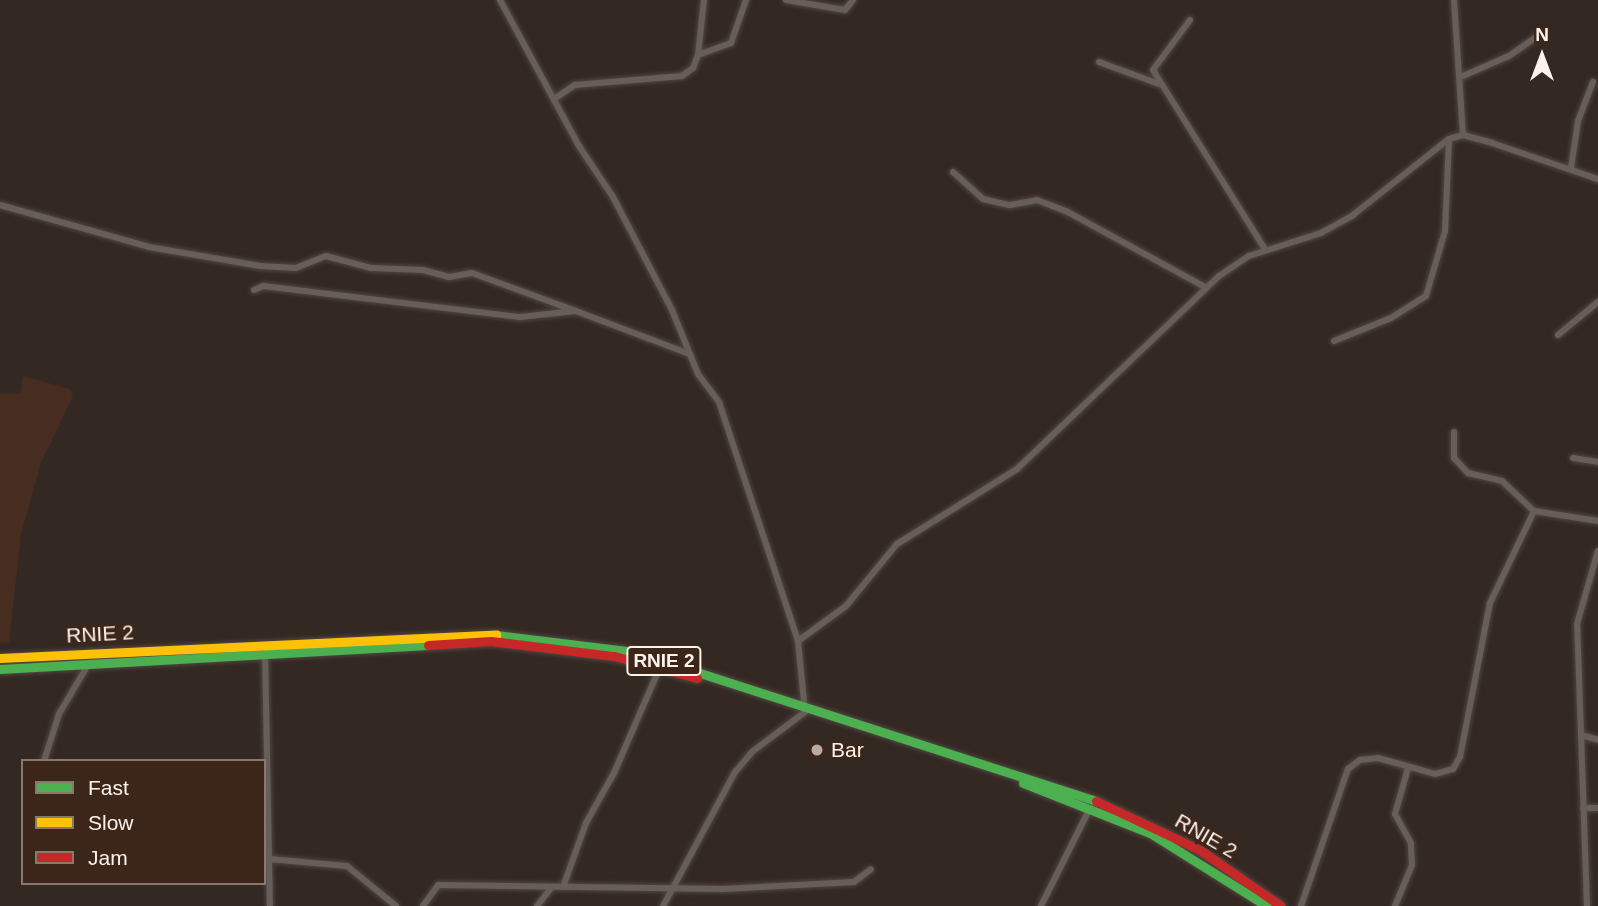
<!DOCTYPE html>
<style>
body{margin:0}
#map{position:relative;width:1598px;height:906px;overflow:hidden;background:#342822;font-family:Helvetica,sans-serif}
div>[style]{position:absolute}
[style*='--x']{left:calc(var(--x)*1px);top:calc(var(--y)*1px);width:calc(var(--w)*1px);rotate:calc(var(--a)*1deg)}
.built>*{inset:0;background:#472d1f}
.roads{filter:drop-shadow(0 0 2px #504642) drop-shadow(0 0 2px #504642)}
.street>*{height:6px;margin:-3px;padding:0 3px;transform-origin:3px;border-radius:3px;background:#675e59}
.fast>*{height:9px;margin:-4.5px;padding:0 4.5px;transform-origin:4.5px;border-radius:4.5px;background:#4caf50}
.slow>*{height:9px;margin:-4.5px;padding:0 4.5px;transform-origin:4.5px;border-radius:4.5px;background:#ffc107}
.jam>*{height:9px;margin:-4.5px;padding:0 4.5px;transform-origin:4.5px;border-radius:4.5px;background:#c62828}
.dots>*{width:19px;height:19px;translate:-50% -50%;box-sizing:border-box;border:4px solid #3c261a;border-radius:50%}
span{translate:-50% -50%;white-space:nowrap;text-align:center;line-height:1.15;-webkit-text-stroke:6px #3c261a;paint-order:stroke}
.shield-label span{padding:2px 5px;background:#3c261a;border:2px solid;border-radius:5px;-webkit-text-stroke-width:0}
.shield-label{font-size:19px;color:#fef2ec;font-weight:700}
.street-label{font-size:21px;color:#fef2ec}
.poi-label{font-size:21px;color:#fef2ec}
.left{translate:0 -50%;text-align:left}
.legend{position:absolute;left:21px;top:759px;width:245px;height:126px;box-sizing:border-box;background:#3c261a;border:2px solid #8a786e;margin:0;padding:9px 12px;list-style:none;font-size:21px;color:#fef2ec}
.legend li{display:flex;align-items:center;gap:14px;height:35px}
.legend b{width:35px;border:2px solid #8a786e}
.north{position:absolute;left:1507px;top:21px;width:70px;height:70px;-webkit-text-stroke:5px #3c261a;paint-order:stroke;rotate:0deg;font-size:19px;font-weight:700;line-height:28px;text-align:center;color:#fef2ec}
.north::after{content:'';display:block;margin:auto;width:24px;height:32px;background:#fef2ec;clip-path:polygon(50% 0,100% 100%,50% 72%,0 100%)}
</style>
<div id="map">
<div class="built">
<i style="clip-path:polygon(23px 376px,70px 389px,73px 396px,41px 463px,21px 534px,9px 642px,0 643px,0 394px,20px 394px)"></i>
</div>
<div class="roads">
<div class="street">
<i style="--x:500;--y:0;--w:166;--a:61.6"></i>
<i style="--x:579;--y:146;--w:61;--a:56.3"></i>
<i style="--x:613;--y:197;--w:127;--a:62.4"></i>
<i style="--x:672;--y:310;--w:69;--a:67.9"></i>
<i style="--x:698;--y:374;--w:35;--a:53"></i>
<i style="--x:719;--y:402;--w:252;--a:71.7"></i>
<i style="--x:798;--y:641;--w:71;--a:84.4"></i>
<i style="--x:805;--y:712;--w:66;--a:143"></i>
<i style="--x:752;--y:752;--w:26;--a:130"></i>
<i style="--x:735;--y:772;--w:152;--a:118.2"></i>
<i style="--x:786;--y:0;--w:60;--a:9.6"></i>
<i style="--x:845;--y:10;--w:13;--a:-51"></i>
<i style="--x:1454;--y:0;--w:135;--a:86.2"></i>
<i style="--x:1190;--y:20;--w:62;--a:126.5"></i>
<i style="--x:1153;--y:70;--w:211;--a:58"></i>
<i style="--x:698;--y:55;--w:35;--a:-20"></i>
<i style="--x:731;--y:43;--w:46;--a:-70.8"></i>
<i style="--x:1099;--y:62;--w:64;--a:20.1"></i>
<i style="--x:1463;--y:76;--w:50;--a:-23.5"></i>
<i style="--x:1509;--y:56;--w:38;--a:-35"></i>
<i style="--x:554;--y:99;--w:25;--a:-34"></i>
<i style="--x:575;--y:85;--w:107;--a:-4.8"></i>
<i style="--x:682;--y:76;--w:14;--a:-36"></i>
<i style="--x:693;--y:68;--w:14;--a:-69"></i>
<i style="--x:698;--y:55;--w:55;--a:-83.8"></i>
<i style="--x:1571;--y:168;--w:48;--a:-81.5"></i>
<i style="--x:1578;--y:121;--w:42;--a:-69"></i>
<i style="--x:953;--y:172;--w:40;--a:42"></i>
<i style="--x:983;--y:199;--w:28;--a:13"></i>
<i style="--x:1010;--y:205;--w:27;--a:-10"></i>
<i style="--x:1037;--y:200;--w:33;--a:21"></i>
<i style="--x:1068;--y:212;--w:156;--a:28.7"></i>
<i style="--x:0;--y:205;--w:155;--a:15.7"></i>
<i style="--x:149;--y:247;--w:113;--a:9.7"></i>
<i style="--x:260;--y:266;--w:36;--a:3"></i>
<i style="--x:296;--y:268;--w:32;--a:-22"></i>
<i style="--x:326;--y:256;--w:47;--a:14.9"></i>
<i style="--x:371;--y:268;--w:52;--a:2.2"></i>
<i style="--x:423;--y:270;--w:27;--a:15"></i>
<i style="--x:449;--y:277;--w:23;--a:-10"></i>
<i style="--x:472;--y:273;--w:111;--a:20.1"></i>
<i style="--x:254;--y:290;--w:10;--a:-24"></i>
<i style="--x:263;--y:286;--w:259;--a:6.9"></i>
<i style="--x:520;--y:317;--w:56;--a:-6.1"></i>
<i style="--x:576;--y:311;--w:122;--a:20.7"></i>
<i style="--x:1558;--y:335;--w:52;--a:-39.5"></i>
<i style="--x:1334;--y:341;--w:61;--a:-22"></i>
<i style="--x:1391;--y:318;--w:41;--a:-32.2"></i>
<i style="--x:1426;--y:296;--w:68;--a:-73.7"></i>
<i style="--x:1445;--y:231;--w:92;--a:-87.5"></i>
<i style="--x:1454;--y:432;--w:26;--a:90"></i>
<i style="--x:1454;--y:458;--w:21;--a:47"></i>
<i style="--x:1468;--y:473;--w:35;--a:13"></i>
<i style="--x:1502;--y:481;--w:44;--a:43.2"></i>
<i style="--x:1534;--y:511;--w:65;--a:8.9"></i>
<i style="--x:1573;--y:458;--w:25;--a:9"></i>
<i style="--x:798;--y:641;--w:59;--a:-36.1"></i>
<i style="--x:846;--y:606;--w:80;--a:-50.6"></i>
<i style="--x:897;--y:544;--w:142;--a:-32"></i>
<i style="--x:1017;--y:469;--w:279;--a:-43.7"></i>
<i style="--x:1219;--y:276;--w:36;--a:-34"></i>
<i style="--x:1249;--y:256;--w:76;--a:-17.7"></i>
<i style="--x:1321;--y:233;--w:37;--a:-29"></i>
<i style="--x:1353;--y:215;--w:122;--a:-38.4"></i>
<i style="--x:1449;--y:139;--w:15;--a:-16"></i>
<i style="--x:1463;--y:135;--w:30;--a:15"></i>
<i style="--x:1492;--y:143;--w:112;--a:18.8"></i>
<i style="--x:265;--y:651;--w:255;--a:88.9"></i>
<i style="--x:1581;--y:735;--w:18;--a:16"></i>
<i style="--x:44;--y:761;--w:49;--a:-72.3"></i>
<i style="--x:59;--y:714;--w:59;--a:-59.5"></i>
<i style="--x:1583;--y:808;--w:15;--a:0"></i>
<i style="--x:269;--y:859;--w:78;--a:5.1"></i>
<i style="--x:347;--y:866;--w:63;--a:39.2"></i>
<i style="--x:563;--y:887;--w:68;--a:-70.2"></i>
<i style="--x:586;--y:823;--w:57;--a:-60.8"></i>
<i style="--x:614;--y:773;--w:118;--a:-66.5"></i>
<i style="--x:423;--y:906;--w:26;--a:-54"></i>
<i style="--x:438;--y:885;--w:285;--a:0.8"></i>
<i style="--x:723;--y:889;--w:131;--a:-3.1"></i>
<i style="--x:854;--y:882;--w:21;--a:-37"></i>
<i style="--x:537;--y:906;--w:24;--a:-52"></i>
<i style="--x:1041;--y:906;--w:110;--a:-63.4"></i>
<i style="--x:1301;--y:906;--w:145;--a:-71.1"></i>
<i style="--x:1348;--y:769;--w:15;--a:-37"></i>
<i style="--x:1360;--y:760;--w:18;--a:-6"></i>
<i style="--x:1378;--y:758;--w:59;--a:15.7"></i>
<i style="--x:1435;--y:774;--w:19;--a:-16"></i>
<i style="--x:1453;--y:769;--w:14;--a:-60"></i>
<i style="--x:1460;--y:757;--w:157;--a:-79"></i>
<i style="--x:1490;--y:603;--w:102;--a:-64.4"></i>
<i style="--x:1395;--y:906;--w:44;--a:-67.5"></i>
<i style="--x:1412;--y:865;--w:22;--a:-93"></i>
<i style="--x:1411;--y:843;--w:33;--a:-119"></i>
<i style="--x:1395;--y:814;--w:48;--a:-74.2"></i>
<i style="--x:1587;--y:906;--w:282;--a:-92"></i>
<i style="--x:1577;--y:624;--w:76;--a:-74"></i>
</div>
<div class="fast">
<i style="--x:496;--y:635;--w:140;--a:7"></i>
<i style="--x:635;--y:652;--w:484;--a:17.9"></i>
<i style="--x:0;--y:669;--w:429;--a:-3.2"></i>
<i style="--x:1023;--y:783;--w:136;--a:21.5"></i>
<i style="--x:1150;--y:833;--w:138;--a:32"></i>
</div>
<div class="slow">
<i style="--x:0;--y:658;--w:497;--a:-2.7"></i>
</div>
<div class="jam">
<i style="--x:428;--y:645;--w:63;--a:-3.6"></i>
<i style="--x:491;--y:641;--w:124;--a:7"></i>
<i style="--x:614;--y:656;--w:86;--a:14.8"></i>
<i style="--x:1096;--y:801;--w:115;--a:25.2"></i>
<i style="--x:1200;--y:850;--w:98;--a:34.7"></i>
</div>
</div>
<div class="dots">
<i style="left:817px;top:750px;background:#b7aba5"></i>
</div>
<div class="shield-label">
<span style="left:664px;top:661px">RNIE 2</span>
</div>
<div class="street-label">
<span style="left:100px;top:634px;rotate:-3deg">RNIE 2</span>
<span style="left:1206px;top:836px;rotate:30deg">RNIE 2</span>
</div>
<div class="poi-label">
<span class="left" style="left:831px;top:750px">Bar</span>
</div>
<ul class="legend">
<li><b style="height:9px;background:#4caf50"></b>Fast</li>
<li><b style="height:9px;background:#ffc107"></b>Slow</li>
<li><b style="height:9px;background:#c62828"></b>Jam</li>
</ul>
<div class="north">N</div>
</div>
